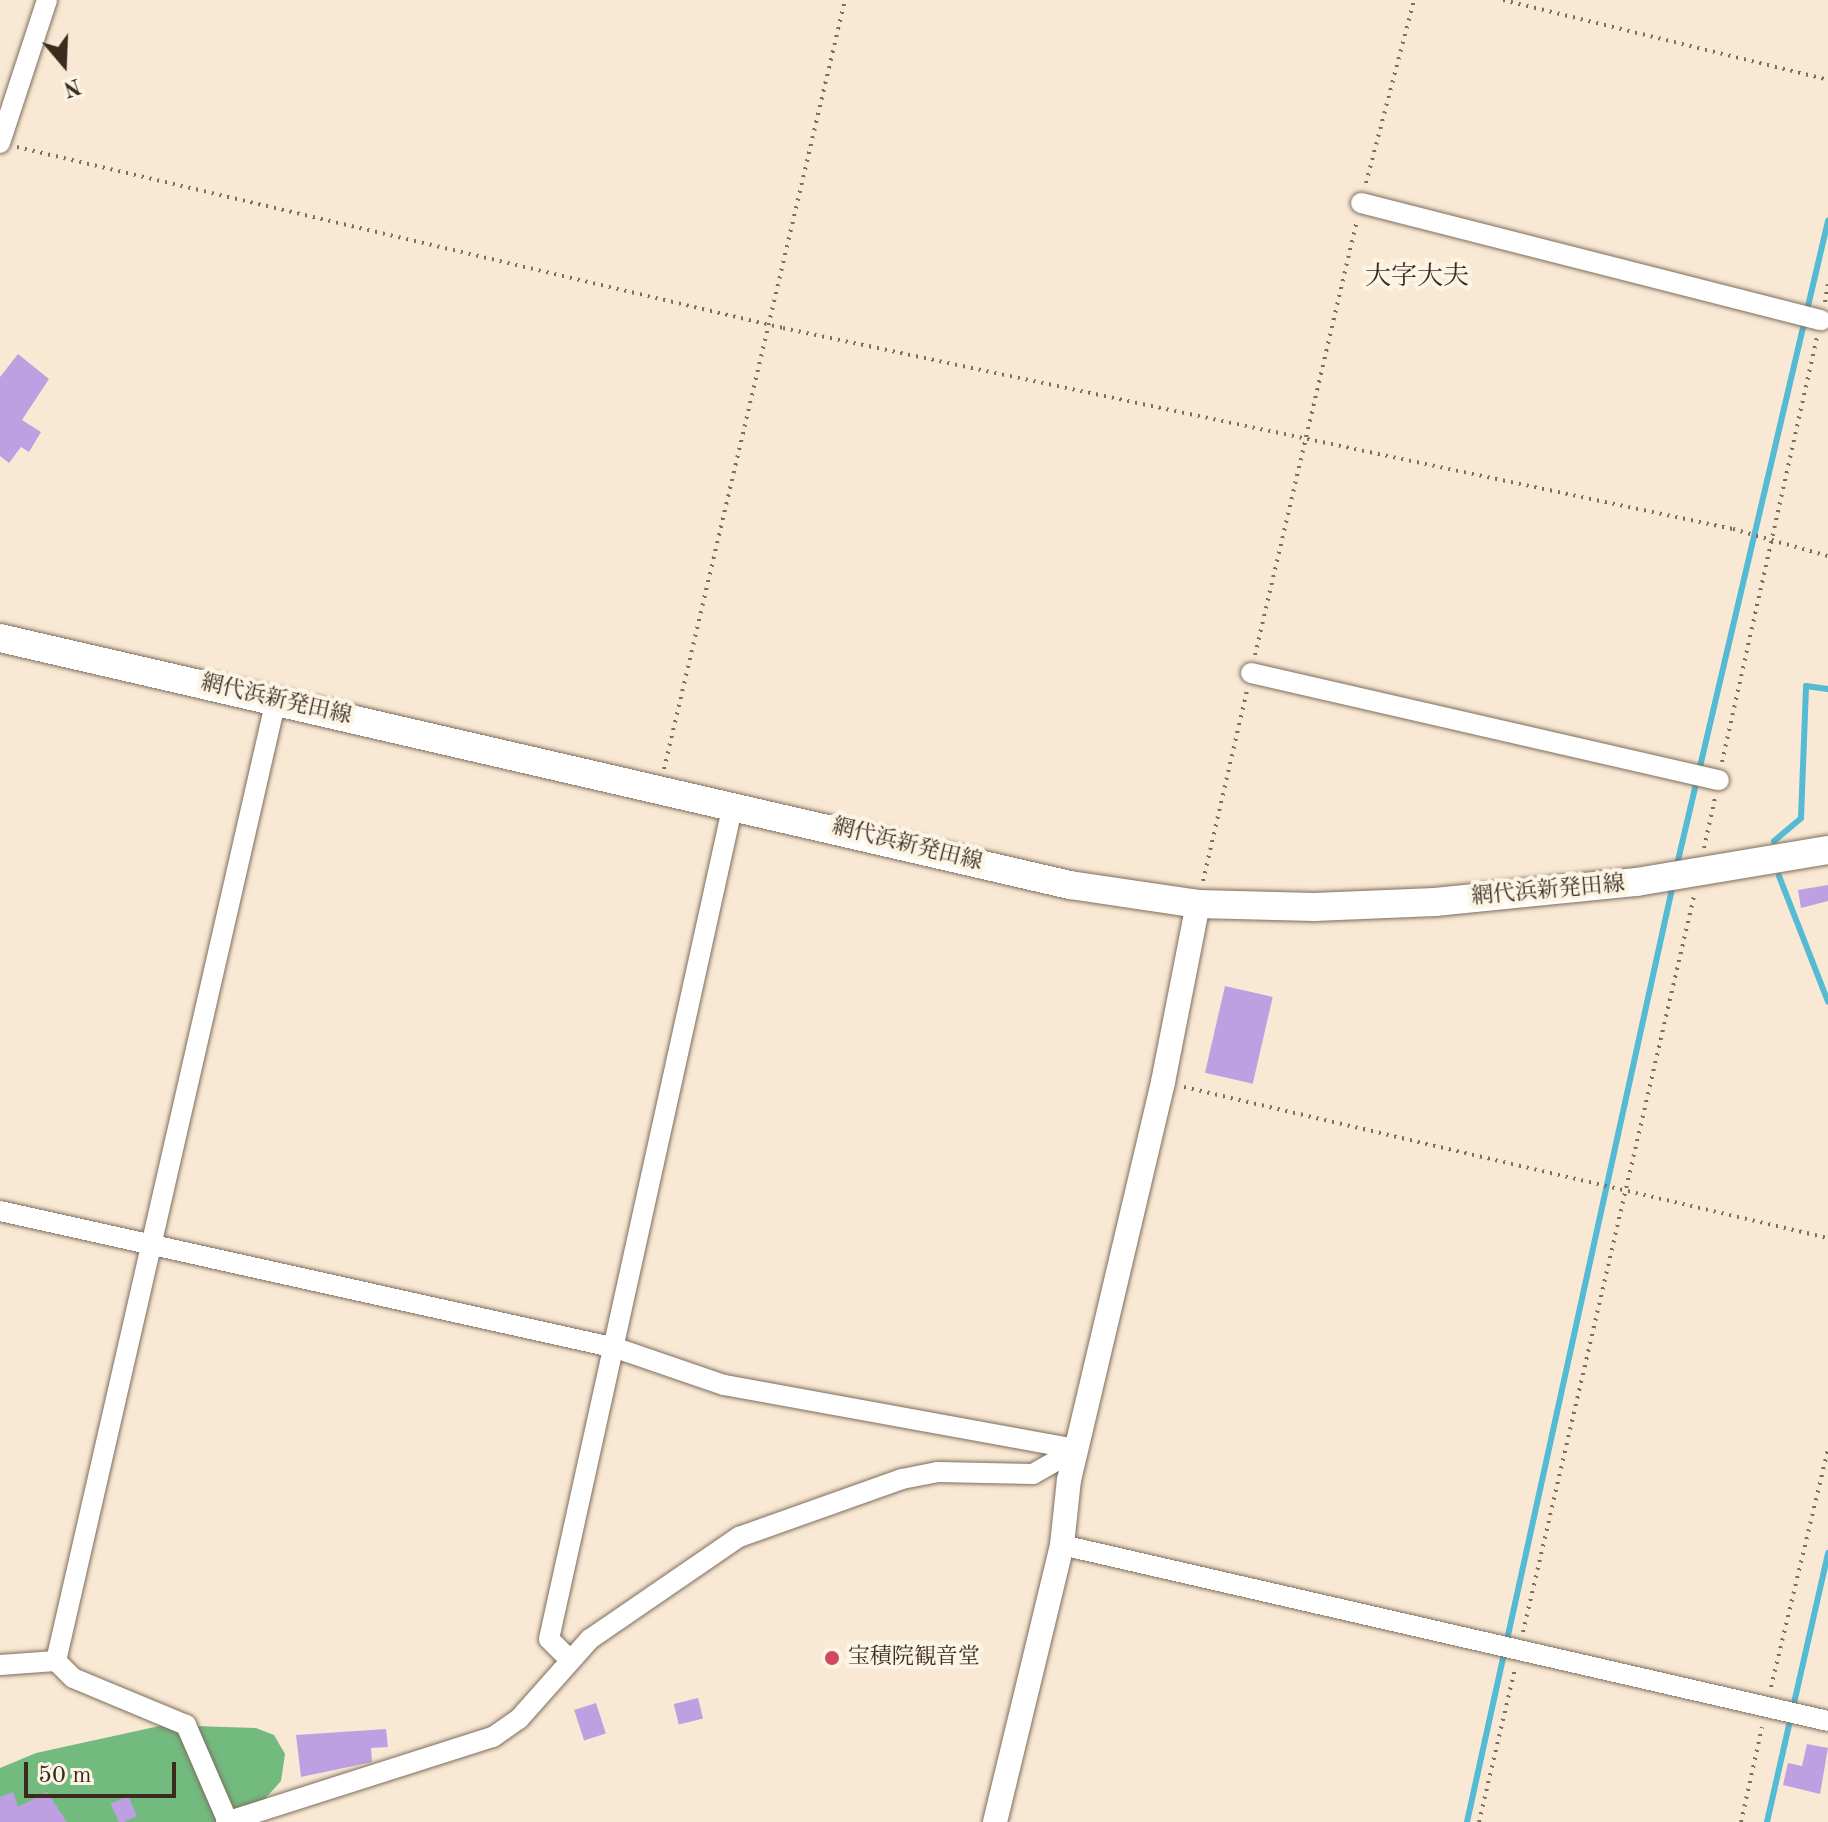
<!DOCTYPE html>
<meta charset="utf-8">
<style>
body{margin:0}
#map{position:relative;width:1828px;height:1822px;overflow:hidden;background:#f9e9d4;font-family:"Old Standard TT","Noto Serif JP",serif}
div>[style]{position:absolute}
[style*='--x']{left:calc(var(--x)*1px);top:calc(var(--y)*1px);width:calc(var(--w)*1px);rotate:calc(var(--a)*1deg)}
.forest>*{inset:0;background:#73ba7f}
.stream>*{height:6px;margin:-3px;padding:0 3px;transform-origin:3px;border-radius:3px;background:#55bad3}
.building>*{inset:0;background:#bea0e2;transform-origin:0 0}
.path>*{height:4px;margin-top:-2px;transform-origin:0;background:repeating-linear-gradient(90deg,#7e6d5e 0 2px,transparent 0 8px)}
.roads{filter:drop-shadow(0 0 2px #7e6d5e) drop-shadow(0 0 2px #7e6d5e)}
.minor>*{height:20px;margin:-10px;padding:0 10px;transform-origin:10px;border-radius:10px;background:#fff}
.tertiary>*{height:24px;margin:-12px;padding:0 12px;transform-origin:12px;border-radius:12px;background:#fff}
.secondary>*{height:28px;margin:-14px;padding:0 14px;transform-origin:14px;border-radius:14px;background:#fff}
.dots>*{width:22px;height:22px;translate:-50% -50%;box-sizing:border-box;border:4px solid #fcf5e5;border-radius:50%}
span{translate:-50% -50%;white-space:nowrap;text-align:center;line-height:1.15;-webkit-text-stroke:8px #fcf5e5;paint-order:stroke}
.street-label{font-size:22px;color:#3b2a1e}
.poi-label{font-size:22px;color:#3b2a1e}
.left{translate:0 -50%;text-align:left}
.quarter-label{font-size:26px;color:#3b2a1e}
.north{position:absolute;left:24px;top:24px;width:80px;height:80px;-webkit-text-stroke:6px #fcf5e5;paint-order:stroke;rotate:161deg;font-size:22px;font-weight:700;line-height:32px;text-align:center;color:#3b2a1e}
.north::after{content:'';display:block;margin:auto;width:28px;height:36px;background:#3b2a1e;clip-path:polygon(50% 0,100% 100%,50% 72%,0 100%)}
.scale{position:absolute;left:24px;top:1762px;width:152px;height:36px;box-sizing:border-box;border:4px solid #3b2a1e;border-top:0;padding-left:10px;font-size:24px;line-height:28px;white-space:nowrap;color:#3b2a1e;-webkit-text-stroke:6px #fcf5e5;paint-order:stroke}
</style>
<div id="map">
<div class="forest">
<i style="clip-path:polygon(164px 1725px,256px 1728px,274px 1735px,285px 1754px,281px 1781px,244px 1822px,0 1822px,0 1768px,36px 1753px)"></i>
</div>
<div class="stream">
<i style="--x:1774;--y:841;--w:35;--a:-40"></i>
<i style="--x:1801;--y:818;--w:132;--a:-87.8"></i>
<i style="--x:1806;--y:686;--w:22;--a:8"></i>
<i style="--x:1676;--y:869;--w:666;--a:-76.8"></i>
<i style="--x:1779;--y:876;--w:135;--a:68.7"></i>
<i style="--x:1467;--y:1822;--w:960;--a:-77.61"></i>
<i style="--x:1767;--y:1822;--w:276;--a:-77.2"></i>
</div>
<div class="building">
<i style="clip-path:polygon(18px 354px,49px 379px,22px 420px,41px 432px,29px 452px,21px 447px,9px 463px,0 456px,0 377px)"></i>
<i style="clip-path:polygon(1828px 885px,1828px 901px,1801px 908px,1798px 890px)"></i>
<i style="left:1225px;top:986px;width:49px;height:89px;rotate:13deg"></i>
<i style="left:698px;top:1698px;width:21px;height:25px;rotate:76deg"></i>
<i style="left:596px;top:1703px;width:32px;height:23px;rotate:72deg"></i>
<i style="clip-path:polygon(386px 1729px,388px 1747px,371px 1748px,372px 1762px,301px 1777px,296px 1735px)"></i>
<i style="clip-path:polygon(1807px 1744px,1828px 1748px,1820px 1794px,1783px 1785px,1788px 1763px,1802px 1766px)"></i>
<i style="clip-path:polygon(13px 1792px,18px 1807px,47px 1792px,67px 1822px,0 1822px,0 1797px)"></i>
<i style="left:128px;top:1796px;width:22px;height:19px;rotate:66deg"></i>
</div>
<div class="path">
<i style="--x:1503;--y:0;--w:335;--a:13.8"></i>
<i style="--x:17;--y:147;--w:787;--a:13.29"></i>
<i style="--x:783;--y:328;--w:971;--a:11.95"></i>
<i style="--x:1733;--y:529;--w:99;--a:15.9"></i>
<i style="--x:1366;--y:183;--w:189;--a:-75.3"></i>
<i style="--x:1825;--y:302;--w:18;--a:-81"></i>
<i style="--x:1255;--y:655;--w:444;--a:-76.8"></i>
<i style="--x:1722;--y:762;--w:435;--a:-77.4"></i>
<i style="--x:664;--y:769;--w:790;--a:-76.76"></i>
<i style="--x:1704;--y:848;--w:51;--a:-77.6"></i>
<i style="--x:1203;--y:881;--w:196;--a:-77"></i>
<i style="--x:1184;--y:1087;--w:661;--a:13.2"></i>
<i style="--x:1523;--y:1632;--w:756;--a:-76.92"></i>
<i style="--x:1771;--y:1687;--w:245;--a:-76.5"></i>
<i style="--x:1479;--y:1822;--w:158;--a:-76.8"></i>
<i style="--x:1741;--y:1822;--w:97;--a:-77.5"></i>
</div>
<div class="roads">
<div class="minor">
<i style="--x:0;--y:143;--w:151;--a:-71.8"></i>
<i style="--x:1361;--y:203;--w:475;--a:14.3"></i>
<i style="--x:1251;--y:673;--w:480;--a:12.9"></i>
<i style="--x:0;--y:1211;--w:631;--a:12.54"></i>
<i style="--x:616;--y:1348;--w:114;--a:18.9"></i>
<i style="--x:724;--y:1385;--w:359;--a:10.3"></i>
<i style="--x:1062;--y:1545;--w:786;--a:12.94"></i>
<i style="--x:569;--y:1659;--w:28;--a:-135"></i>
<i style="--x:549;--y:1639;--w:855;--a:-77.57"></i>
<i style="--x:0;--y:1665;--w:56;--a:-4.1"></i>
<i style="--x:226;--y:1822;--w:280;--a:-17.7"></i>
<i style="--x:493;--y:1737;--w:32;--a:-35"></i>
<i style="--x:519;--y:1719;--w:107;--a:-48.4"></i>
<i style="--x:590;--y:1639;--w:181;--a:-34.4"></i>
<i style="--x:739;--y:1537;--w:173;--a:-19.6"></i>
<i style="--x:902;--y:1479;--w:37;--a:-11"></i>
<i style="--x:938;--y:1472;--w:95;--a:1.2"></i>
<i style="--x:1033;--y:1474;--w:51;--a:-29.6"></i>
<i style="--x:228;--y:1822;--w:106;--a:-113.4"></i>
<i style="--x:186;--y:1725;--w:122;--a:-157.4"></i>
<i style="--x:73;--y:1678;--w:24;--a:-135"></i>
<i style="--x:56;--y:1661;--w:986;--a:-77.11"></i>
</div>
<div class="tertiary">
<i style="--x:995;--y:1822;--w:285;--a:-76.4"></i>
<i style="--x:1062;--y:1545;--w:65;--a:-83.9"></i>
<i style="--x:1069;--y:1480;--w:409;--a:-76.7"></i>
<i style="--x:1163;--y:1082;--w:181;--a:-78.9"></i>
</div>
<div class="secondary">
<i style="--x:0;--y:638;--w:1098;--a:13"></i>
<i style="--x:1070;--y:885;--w:129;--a:8.4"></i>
<i style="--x:1198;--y:904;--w:116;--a:1.5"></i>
<i style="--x:1314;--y:907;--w:121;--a:-2.4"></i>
<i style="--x:1435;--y:902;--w:203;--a:-5.7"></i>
<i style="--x:1637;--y:882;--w:194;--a:-9.5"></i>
</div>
</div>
<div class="dots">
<i style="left:832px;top:1658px;background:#d1495b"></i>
</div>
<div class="street-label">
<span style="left:276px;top:700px;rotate:13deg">網代浜新発田線</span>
<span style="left:907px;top:845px;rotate:14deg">網代浜新発田線</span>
<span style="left:1548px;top:891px;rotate:-5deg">網代浜新発田線</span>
</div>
<div class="poi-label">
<span class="left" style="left:848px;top:1658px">宝積院観音堂</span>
</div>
<div class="quarter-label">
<span style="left:1417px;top:278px">大字大夫</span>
</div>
<div class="north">N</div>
<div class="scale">50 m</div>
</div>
